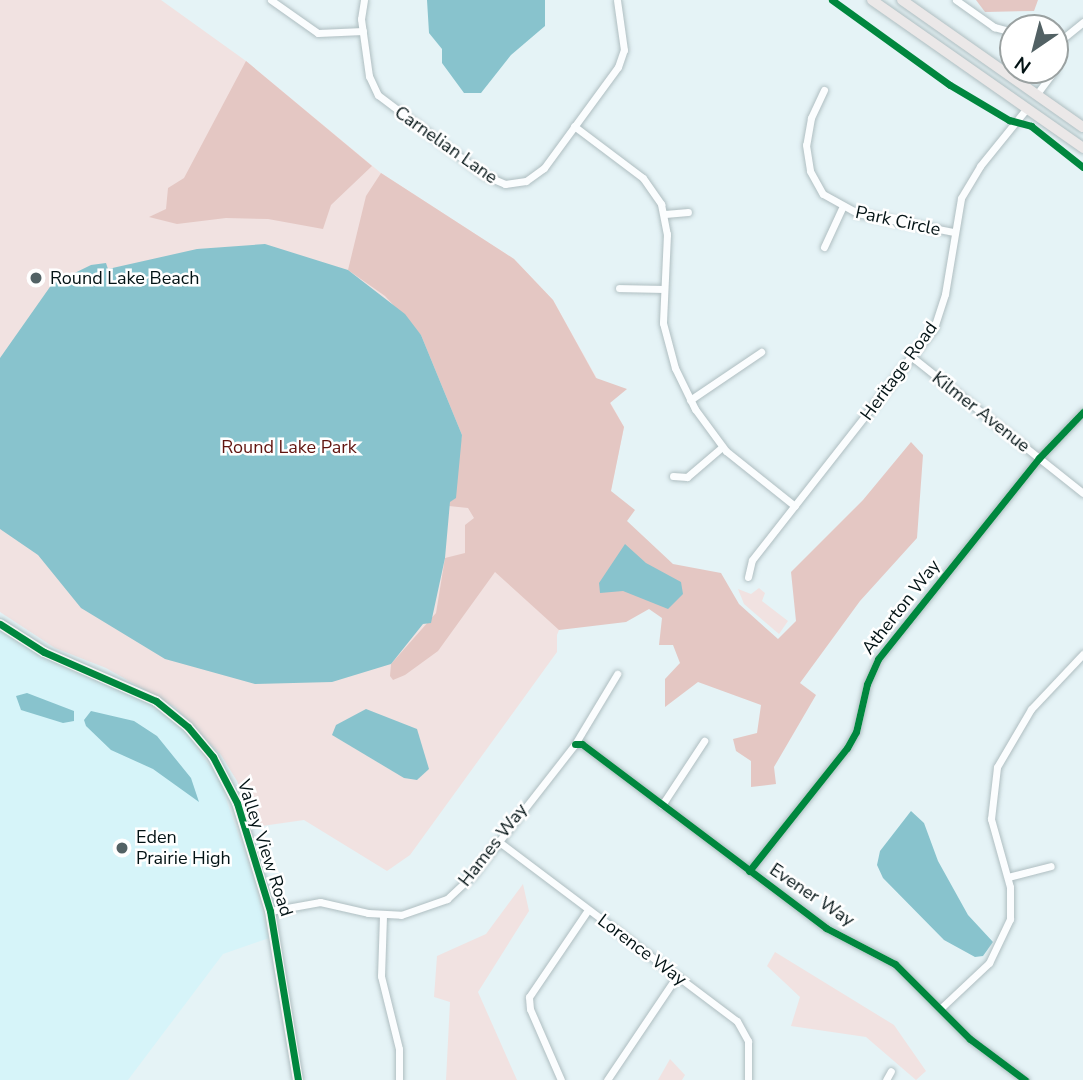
<!DOCTYPE html>
<style>
body{margin:0}
#map{position:relative;width:1083px;height:1080px;overflow:hidden;background:#e5f3f6;font-family:"Nunito Sans",sans-serif}
div>[style]{position:absolute}
[style*='--x']{left:calc(var(--x)*1px);top:calc(var(--y)*1px);width:calc(var(--w)*1px);rotate:calc(var(--a)*1deg)}
.built>*{inset:0;background:#d6f4f9}
.green>*{inset:0;background:#f1e2e1}
.forest>*{inset:0;background:#e4c7c3}
.water>*{inset:0;background:#88c3cd}
.roads{filter:drop-shadow(0 0 2px #afbec1) drop-shadow(0 0 2px #afbec1)}
.street>*{height:7px;margin:-3.5px;padding:0 3.5px;transform-origin:3.5px;border-radius:3.5px;background:#fbfdfe}
.secondary>*{height:10px;margin:-5px;padding:0 5px;transform-origin:5px;border-radius:5px;background:#f3f3f3}
.primary>*{height:10px;margin:-5px;padding:0 5px;transform-origin:5px;border-radius:5px;background:#ebe8e8}
.cycleway>*{height:7px;margin:-3.5px;padding:0 3.5px;transform-origin:3.5px;border-radius:3.5px;background:#00873e}
.dots>*{width:19px;height:19px;translate:-50% -50%;box-sizing:border-box;border:4px solid #fff;border-radius:50%}
span{translate:-50% -50%;white-space:nowrap;text-align:center;line-height:1.15;-webkit-text-stroke:5px #fff;paint-order:stroke}
.street-label{font-size:18px;color:#031315}
.poi-label{font-size:18px;color:#031315}
.left{translate:0 -50%;text-align:left}
.park-label{font-size:18px;color:#611510}
.north{position:absolute;left:999px;top:14px;width:70px;height:70px;box-sizing:border-box;background:#fff;border:2px solid #9aa1a1;border-radius:50%;rotate:215deg;font-size:19px;font-weight:700;line-height:28px;text-align:center;color:#031315}
.north::after{content:'';display:block;margin:auto;width:24px;height:32px;background:#526164;clip-path:polygon(50% 0,100% 100%,50% 72%,0 100%)}
</style>
<div id="map">
<div class="built">
<i style="clip-path:polygon(0 631px,58px 665px,147px 702px,185px 731px,219px 779px,254px 879px,269px 938px,223px 954px,128px 1080px,0 1080px)"></i>
</div>
<div class="green">
<i style="clip-path:polygon(0 0,161px 0,246px 61px,381px 173px,514px 259px,553px 300px,624px 427px,607px 509px,557px 635px,557px 652px,410px 855px,387px 871px,304px 820px,255px 827px,237px 781px,221px 755px,175px 707px,106px 668px,55px 648px,0 612px)"></i>
<i style="clip-path:polygon(759px 588px,765px 593px,762px 601px,788px 621px,779px 634px,744px 604px,738px 589px,751px 594px)"></i>
<i style="clip-path:polygon(523px 884px,529px 911px,478px 992px,517px 1080px,446px 1080px,450px 1002px,434px 997px,437px 956px,486px 934px)"></i>
<i style="clip-path:polygon(775px 952px,894px 1025px,926px 1071px,916px 1080px,866px 1037px,791px 1026px,800px 997px,767px 966px)"></i>
<i style="clip-path:polygon(670px 1059px,685px 1075px,682px 1080px,658px 1080px)"></i>
</div>
<div class="forest">
<i style="clip-path:polygon(976px 0,1038px 0,1034px 11px,985px 12px)"></i>
<i style="clip-path:polygon(246px 61px,372px 166px,331px 205px,323px 229px,268px 219px,226px 218px,177px 224px,149px 217px,166px 209px,168px 188px,184px 178px)"></i>
<i style="clip-path:polygon(381px 173px,514px 259px,553px 300px,596px 378px,627px 389px,610px 403px,624px 427px,611px 491px,635px 510px,627px 521px,673px 564px,721px 573px,739px 604px,778px 639px,796px 621px,791px 572px,863px 500px,911px 442px,923px 455px,917px 538px,860px 601px,800px 683px,816px 695px,774px 767px,776px 784px,751px 787px,751px 761px,736px 751px,733px 739px,757px 733px,761px 705px,698px 682px,665px 707px,665px 679px,680px 663px,673px 645px,659px 645px,662px 618px,649px 609px,626px 622px,559px 630px,495px 572px,438px 651px,405px 675px,393px 680px,390px 676px,391px 664px,436px 613px,445px 558px,465px 553px,465px 525px,474px 518px,468px 508px,449px 506px,462px 435px,421px 335px,385px 296px,348px 270px,366px 196px)"></i>
</div>
<div class="water">
<i style="clip-path:polygon(427px 0,545px 0,545px 26px,511px 55px,481px 93px,464px 93px,442px 63px,442px 49px,429px 33px)"></i>
<i style="clip-path:polygon(265px 244px,348px 270px,405px 314px,421px 335px,462px 435px,456px 498px,450px 502px,445px 558px,431px 623px,423px 624px,391px 664px,332px 682px,255px 684px,165px 659px,81px 608px,38px 555px,0 529px,0 358px,52px 284px,91px 265px,106px 263px,108px 269px,197px 249px)"></i>
<i style="clip-path:polygon(625px 544px,646px 563px,681px 582px,683px 594px,668px 609px,623px 591px,600px 593px,599px 583px)"></i>
<i style="clip-path:polygon(27px 693px,74px 711px,74px 721px,63px 723px,21px 710px,16px 696px)"></i>
<i style="clip-path:polygon(366px 709px,417px 729px,429px 769px,417px 780px,404px 778px,332px 735px,336px 725px)"></i>
<i style="clip-path:polygon(91px 711px,134px 721px,157px 736px,191px 778px,199px 802px,153px 769px,111px 750px,86px 726px,84px 720px)"></i>
<i style="clip-path:polygon(911px 811px,924px 823px,938px 861px,968px 915px,993px 942px,983px 956px,975px 957px,944px 940px,883px 878px,877px 865px,880px 851px)"></i>
</div>
<div class="roads">
<div class="street">
<i style="--x:271;--y:0;--w:57;--a:35.1"></i>
<i style="--x:318;--y:33;--w:45;--a:-2.5"></i>
<i style="--x:364;--y:0;--w:19;--a:99"></i>
<i style="--x:361;--y:19;--w:58;--a:82"></i>
<i style="--x:369;--y:76;--w:21;--a:65"></i>
<i style="--x:378;--y:95;--w:133;--a:37"></i>
<i style="--x:484;--y:175;--w:23;--a:23"></i>
<i style="--x:505;--y:184;--w:21;--a:-8"></i>
<i style="--x:526;--y:181;--w:22;--a:-36"></i>
<i style="--x:544;--y:168;--w:125;--a:-53.8"></i>
<i style="--x:618;--y:67;--w:18;--a:-71"></i>
<i style="--x:624;--y:50;--w:50;--a:-98"></i>
<i style="--x:956;--y:0;--w:47;--a:35.4"></i>
<i style="--x:994;--y:27;--w:20;--a:15"></i>
<i style="--x:1055;--y:43;--w:9;--a:63"></i>
<i style="--x:1059;--y:51;--w:18;--a:103"></i>
<i style="--x:1056;--y:44;--w:35;--a:-39"></i>
<i style="--x:824;--y:90;--w:31;--a:115"></i>
<i style="--x:811;--y:118;--w:27;--a:100"></i>
<i style="--x:806;--y:145;--w:26;--a:81"></i>
<i style="--x:810;--y:171;--w:26;--a:61"></i>
<i style="--x:823;--y:194;--w:39;--a:29"></i>
<i style="--x:857;--y:213;--w:99;--a:11.1"></i>
<i style="--x:1036;--y:95;--w:31;--a:-53"></i>
<i style="--x:574;--y:126;--w:86;--a:37"></i>
<i style="--x:643;--y:178;--w:32;--a:55"></i>
<i style="--x:661;--y:204;--w:31;--a:79"></i>
<i style="--x:667;--y:234;--w:89;--a:92.6"></i>
<i style="--x:663;--y:323;--w:47;--a:75.1"></i>
<i style="--x:675;--y:368;--w:46;--a:64"></i>
<i style="--x:695;--y:409;--w:52;--a:53.6"></i>
<i style="--x:726;--y:451;--w:88;--a:38.6"></i>
<i style="--x:665;--y:214;--w:23;--a:-5"></i>
<i style="--x:824;--y:247;--w:43;--a:-65.2"></i>
<i style="--x:619;--y:288;--w:42;--a:1.4"></i>
<i style="--x:912;--y:357;--w:218;--a:38.5"></i>
<i style="--x:690;--y:400;--w:86;--a:-34.1"></i>
<i style="--x:673;--y:476;--w:14;--a:4"></i>
<i style="--x:687;--y:477;--w:46;--a:-40.6"></i>
<i style="--x:748;--y:577;--w:17;--a:-77"></i>
<i style="--x:752;--y:560;--w:295;--a:-51.9"></i>
<i style="--x:934;--y:328;--w:36;--a:-72"></i>
<i style="--x:945;--y:294;--w:97;--a:-80.5"></i>
<i style="--x:961;--y:198;--w:37;--a:-59"></i>
<i style="--x:980;--y:166;--w:75;--a:-51"></i>
<i style="--x:575;--y:744;--w:7;--a:0"></i>
<i style="--x:582;--y:744;--w:306;--a:37"></i>
<i style="--x:826;--y:928;--w:78;--a:27.6"></i>
<i style="--x:895;--y:964;--w:106;--a:45"></i>
<i style="--x:970;--y:1039;--w:69;--a:36.7"></i>
<i style="--x:662;--y:805;--w:77;--a:-56.7"></i>
<i style="--x:498;--y:841;--w:299;--a:37"></i>
<i style="--x:737;--y:1021;--w:23;--a:61"></i>
<i style="--x:748;--y:1041;--w:39;--a:90"></i>
<i style="--x:749;--y:871;--w:157;--a:-51.5"></i>
<i style="--x:847;--y:748;--w:18;--a:-61"></i>
<i style="--x:856;--y:732;--w:49;--a:-77.1"></i>
<i style="--x:867;--y:684;--w:27;--a:-66"></i>
<i style="--x:878;--y:659;--w:258;--a:-51.3"></i>
<i style="--x:1039;--y:458;--w:64;--a:-46.3"></i>
<i style="--x:1008;--y:877;--w:44;--a:-14.3"></i>
<i style="--x:270;--y:911;--w:51;--a:-10.2"></i>
<i style="--x:320;--y:902;--w:49;--a:12.9"></i>
<i style="--x:368;--y:913;--w:33;--a:3"></i>
<i style="--x:401;--y:915;--w:49;--a:-19.2"></i>
<i style="--x:447;--y:899;--w:34;--a:-43"></i>
<i style="--x:472;--y:876;--w:167;--a:-52"></i>
<i style="--x:575;--y:744;--w:82;--a:-59"></i>
<i style="--x:383;--y:916;--w:60;--a:91.9"></i>
<i style="--x:381;--y:976;--w:75;--a:76.1"></i>
<i style="--x:399;--y:1049;--w:31;--a:90"></i>
<i style="--x:941;--y:1008;--w:66;--a:-43.2"></i>
<i style="--x:989;--y:963;--w:49;--a:-64.5"></i>
<i style="--x:1010;--y:919;--w:32;--a:-90"></i>
<i style="--x:1010;--y:887;--w:71;--a:-105.6"></i>
<i style="--x:991;--y:819;--w:52;--a:-83.4"></i>
<i style="--x:997;--y:767;--w:67;--a:-59.6"></i>
<i style="--x:1031;--y:709;--w:76;--a:-46.6"></i>
<i style="--x:561;--y:1080;--w:77;--a:-113.6"></i>
<i style="--x:530;--y:1009;--w:12;--a:-95"></i>
<i style="--x:529;--y:997;--w:105;--a:-55.9"></i>
<i style="--x:607;--y:1080;--w:125;--a:-56.1"></i>
<i style="--x:886;--y:1080;--w:10;--a:-61"></i>
</div>
<div class="secondary">
<i style="--x:0;--y:624;--w:52;--a:32.5"></i>
<i style="--x:44;--y:652;--w:122;--a:23.6"></i>
<i style="--x:156;--y:701;--w:41;--a:39.1"></i>
<i style="--x:188;--y:727;--w:39;--a:50"></i>
<i style="--x:213;--y:757;--w:52;--a:62.4"></i>
<i style="--x:237;--y:803;--w:113;--a:73"></i>
<i style="--x:270;--y:911;--w:171;--a:80.6"></i>
</div>
<div class="primary">
<i style="--x:872;--y:0;--w:258;--a:35"></i>
<i style="--x:902;--y:0;--w:221;--a:35.1"></i>
</div>
</div>
<div class="cycleway">
<i style="--x:832;--y:0;--w:145;--a:35.8"></i>
<i style="--x:950;--y:85;--w:69;--a:30.7"></i>
<i style="--x:1009;--y:120;--w:23;--a:15"></i>
<i style="--x:1031;--y:126;--w:66;--a:38.3"></i>
<i style="--x:0;--y:624;--w:52;--a:32.5"></i>
<i style="--x:44;--y:652;--w:122;--a:23.6"></i>
<i style="--x:156;--y:701;--w:41;--a:39.1"></i>
<i style="--x:188;--y:727;--w:39;--a:50"></i>
<i style="--x:213;--y:757;--w:52;--a:62.4"></i>
<i style="--x:237;--y:803;--w:113;--a:73"></i>
<i style="--x:270;--y:911;--w:171;--a:80.6"></i>
<i style="--x:575;--y:744;--w:7;--a:0"></i>
<i style="--x:582;--y:744;--w:306;--a:37"></i>
<i style="--x:826;--y:928;--w:78;--a:27.6"></i>
<i style="--x:895;--y:964;--w:106;--a:45"></i>
<i style="--x:970;--y:1039;--w:69;--a:36.7"></i>
<i style="--x:749;--y:871;--w:157;--a:-51.5"></i>
<i style="--x:847;--y:748;--w:18;--a:-61"></i>
<i style="--x:856;--y:732;--w:49;--a:-77.1"></i>
<i style="--x:867;--y:684;--w:27;--a:-66"></i>
<i style="--x:878;--y:659;--w:258;--a:-51.3"></i>
<i style="--x:1039;--y:458;--w:64;--a:-46.3"></i>
</div>
<div class="dots">
<i style="left:36px;top:278px;background:#526164"></i>
<i style="left:122px;top:848px;background:#526164"></i>
</div>
<div class="street-label">
<span style="left:446px;top:145px;rotate:35deg">Carnelian Lane</span>
<span style="left:898px;top:221px;rotate:12deg">Park Circle</span>
<span style="left:899px;top:371px;rotate:-54deg">Heritage Road</span>
<span style="left:981px;top:412px;rotate:38deg">Kilmer Avenue</span>
<span style="left:901px;top:607px;rotate:-52deg">Atherton Way</span>
<span style="left:493px;top:845px;rotate:-52deg">Hames Way</span>
<span style="left:265px;top:848px;rotate:72deg">Valley View Road</span>
<span style="left:812px;top:895px;rotate:34deg">Evener Way</span>
<span style="left:642px;top:950px;rotate:37deg">Lorence Way</span>
</div>
<div class="poi-label">
<span class="left" style="left:50px;top:278px">Round Lake Beach</span>
<span class="left" style="left:136px;top:848px">Eden<br>Prairie High</span>
</div>
<div class="park-label">
<span style="left:289px;top:447px">Round Lake Park</span>
</div>
<div class="north">N</div>
</div>
